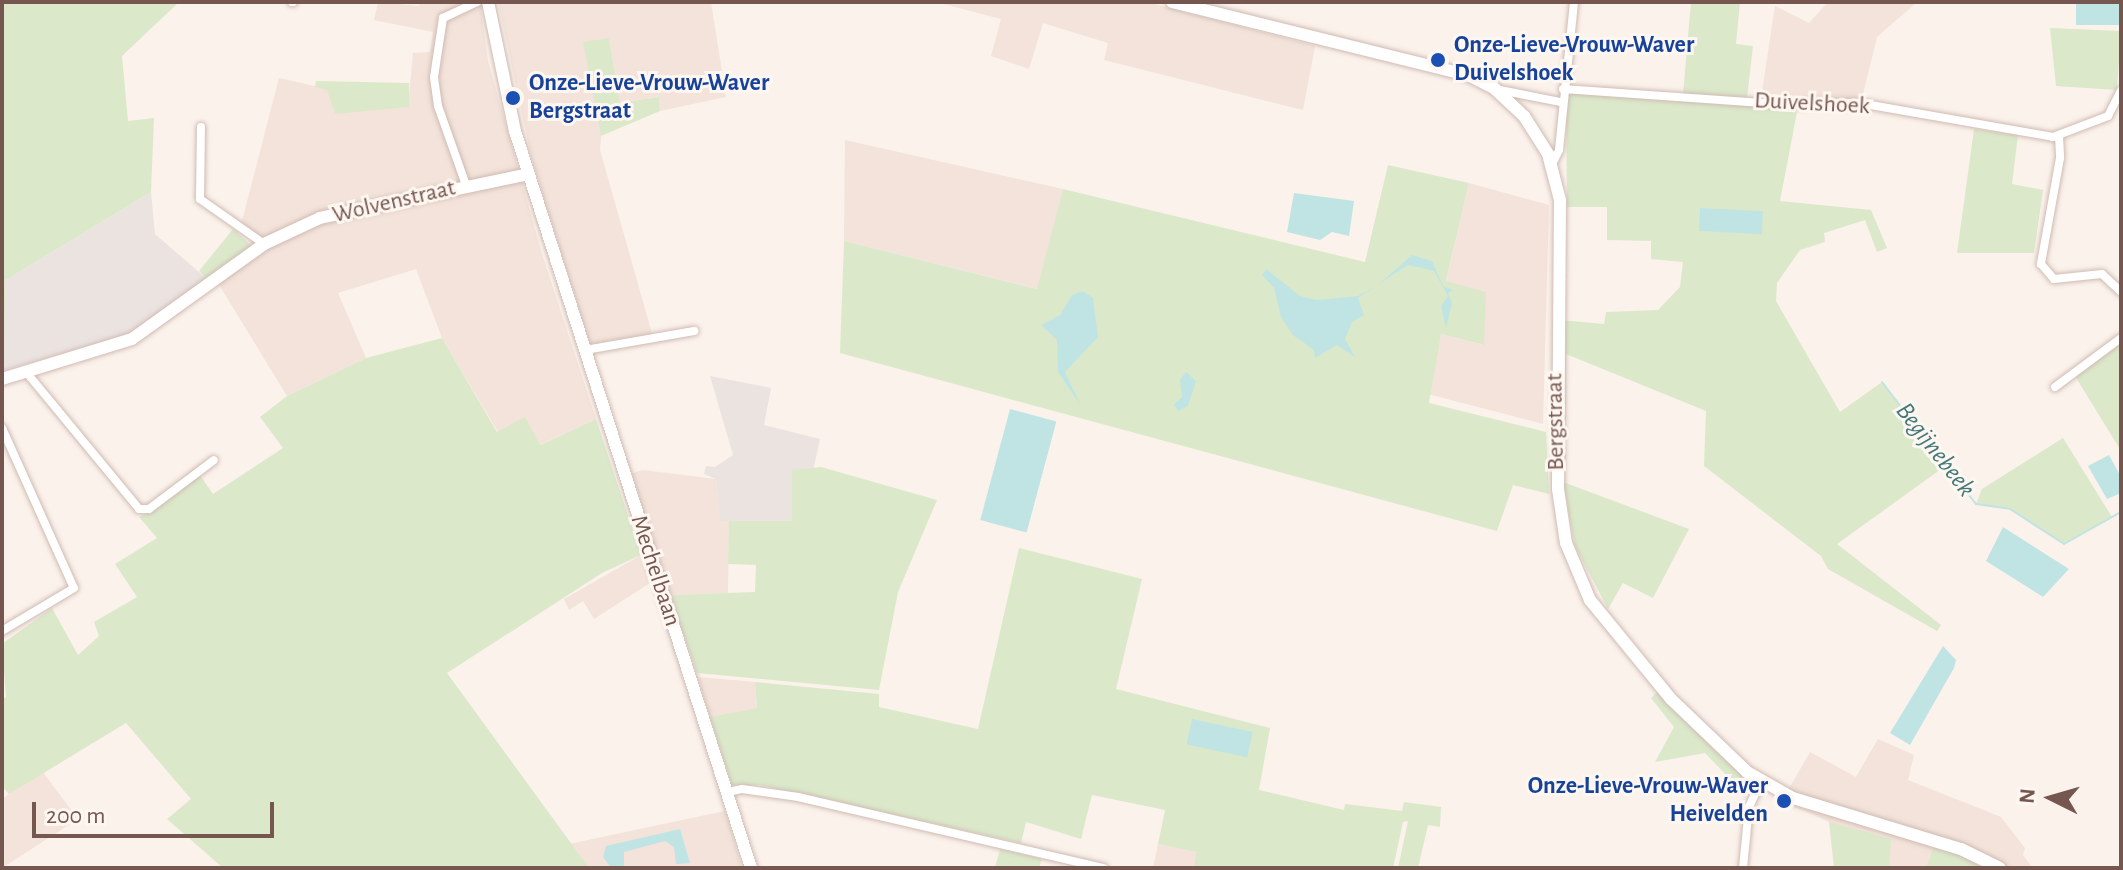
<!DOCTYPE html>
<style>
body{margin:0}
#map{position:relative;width:2123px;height:870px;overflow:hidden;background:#fbf2eb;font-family:"Alegreya Sans",sans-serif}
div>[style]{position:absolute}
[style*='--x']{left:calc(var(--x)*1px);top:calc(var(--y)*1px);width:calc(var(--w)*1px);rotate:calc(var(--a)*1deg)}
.residential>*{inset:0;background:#f3e3da}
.industrial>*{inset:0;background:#ebe3e0}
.green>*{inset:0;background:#dbe9ca}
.water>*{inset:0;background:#c0e4e4;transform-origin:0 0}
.stream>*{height:2px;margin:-1px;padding:0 1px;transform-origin:1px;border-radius:1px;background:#c0e4e4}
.roads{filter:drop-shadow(0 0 2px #cfbbb3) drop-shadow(0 0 2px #cfbbb3)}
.street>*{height:8px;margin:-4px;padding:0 4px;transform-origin:4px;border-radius:4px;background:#fff}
.secondary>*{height:12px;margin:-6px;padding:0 6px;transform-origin:6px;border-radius:6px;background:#fff}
.dots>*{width:22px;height:22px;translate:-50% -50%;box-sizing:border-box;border:4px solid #fef7f1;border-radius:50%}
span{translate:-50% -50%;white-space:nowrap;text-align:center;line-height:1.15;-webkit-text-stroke:6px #fef7f1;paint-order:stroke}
.transit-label{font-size:24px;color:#164399;font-weight:700}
.left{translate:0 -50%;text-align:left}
.right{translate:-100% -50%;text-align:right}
.street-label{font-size:24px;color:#75574f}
.water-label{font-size:26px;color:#437878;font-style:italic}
.frame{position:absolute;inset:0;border:4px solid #75574f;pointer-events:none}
.north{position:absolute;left:2011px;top:758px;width:80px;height:80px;-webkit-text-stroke:6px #fef7f1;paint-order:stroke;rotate:275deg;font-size:22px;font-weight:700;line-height:32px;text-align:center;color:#75574f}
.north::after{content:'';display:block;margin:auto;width:28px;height:36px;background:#75574f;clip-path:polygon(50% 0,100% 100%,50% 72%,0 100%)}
.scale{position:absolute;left:32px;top:802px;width:242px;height:36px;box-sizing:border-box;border:4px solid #75574f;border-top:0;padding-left:10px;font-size:24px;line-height:28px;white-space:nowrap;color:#75574f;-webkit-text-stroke:6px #fef7f1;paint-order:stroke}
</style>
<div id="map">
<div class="residential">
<i style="clip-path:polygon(378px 2px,419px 6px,420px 2px,480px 2px,488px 61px,542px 254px,596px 419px,539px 445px,498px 432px,442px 338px,416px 269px,338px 293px,366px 358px,287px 396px,218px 283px,268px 250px,241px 225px,279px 78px,408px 107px,413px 53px,430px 52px,433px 32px,374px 20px)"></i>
<i style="clip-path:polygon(498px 2px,711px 2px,726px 97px,660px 111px,659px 97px,620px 103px,609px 38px,600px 150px,653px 337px,591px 347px,531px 156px)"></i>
<i style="clip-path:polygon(936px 2px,1147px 2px,1315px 46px,1303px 110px,1104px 60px,1108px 43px,1043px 23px,1029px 69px,991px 56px,1001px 19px)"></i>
<i style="clip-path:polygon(1828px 2px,1917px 2px,1877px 37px,1862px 98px,1761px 98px,1775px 6px,1809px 23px)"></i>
<i style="clip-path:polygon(845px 140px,1063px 189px,1038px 289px,844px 241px)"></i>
<i style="clip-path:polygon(1469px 183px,1549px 205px,1543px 424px,1428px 394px,1441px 334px,1483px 345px,1446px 282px)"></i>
<i style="clip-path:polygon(643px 470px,716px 479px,720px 520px,729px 521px,728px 593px,670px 595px,632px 473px)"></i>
<i style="clip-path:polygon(641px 555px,650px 583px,594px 619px,583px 601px,569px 610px,564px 599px)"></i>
<i style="clip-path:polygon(698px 677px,755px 682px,757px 709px,710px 717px)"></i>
<i style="clip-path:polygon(1878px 739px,1914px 755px,1908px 780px,2001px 817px,2025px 848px,2023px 855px,2033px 868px,1976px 868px,1979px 863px,1935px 846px,1926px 868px,1889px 868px,1829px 822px,1782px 801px,1810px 752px,1856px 777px)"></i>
<i style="clip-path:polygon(42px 771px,78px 819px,2px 868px,2px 799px)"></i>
<i style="clip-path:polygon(725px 811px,742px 868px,589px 868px,569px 844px)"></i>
<i style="clip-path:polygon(1158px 844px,1197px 852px,1194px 868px,1153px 868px)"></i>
</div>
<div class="industrial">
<i style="clip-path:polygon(151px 192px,155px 234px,207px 279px,126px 335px,2px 371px,6px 280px)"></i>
<i style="clip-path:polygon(710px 376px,771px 388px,764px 425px,820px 439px,813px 471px,792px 470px,792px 521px,720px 521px,716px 479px,704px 474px,706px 466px,715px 467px,733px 455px)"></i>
</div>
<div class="green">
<i style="clip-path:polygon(2px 2px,179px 2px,122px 56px,128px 121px,154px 118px,151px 192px,6px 280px,4px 343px)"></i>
<i style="clip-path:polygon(1691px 2px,1740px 2px,1736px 44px,1753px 46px,1747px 98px,1683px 94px)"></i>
<i style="clip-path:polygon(2050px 28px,2121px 31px,2117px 90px,2056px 86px)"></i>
<i style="clip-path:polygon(609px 38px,620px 103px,659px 97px,660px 111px,601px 136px,583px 42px)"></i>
<i style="clip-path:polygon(316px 81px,409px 83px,409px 107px,335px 114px,327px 90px,315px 87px)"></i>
<i style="clip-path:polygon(1570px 93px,1798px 107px,1780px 201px,1871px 210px,1887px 248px,1877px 252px,1865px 220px,1824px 233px,1825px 242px,1800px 250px,1777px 283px,1776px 301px,1840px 412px,1882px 382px,1944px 467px,1837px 544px,1941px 625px,1937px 631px,1828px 569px,1821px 556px,1704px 466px,1706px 411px,1566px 354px,1566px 461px,1557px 461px,1559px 320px,1604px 324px,1606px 312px,1658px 310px,1680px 287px,1683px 262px,1651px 259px,1651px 241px,1607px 240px,1607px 207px,1567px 207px,1566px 95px)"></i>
<i style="clip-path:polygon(1974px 129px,2018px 135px,2012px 184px,2043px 190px,2034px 253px,1957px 253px)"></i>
<i style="clip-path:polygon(1388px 165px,1469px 183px,1446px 281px,1486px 292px,1484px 345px,1441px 334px,1429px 403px,1546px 432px,1549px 494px,1513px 485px,1497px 531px,840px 353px,844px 241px,1037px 289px,1063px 189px,1365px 262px)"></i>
<i style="clip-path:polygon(233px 229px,252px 246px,207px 279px,199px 271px)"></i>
<i style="clip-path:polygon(442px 338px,497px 432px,525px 417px,540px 445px,596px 419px,641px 555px,602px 573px,447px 673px,589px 868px,223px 868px,167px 819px,191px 799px,126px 723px,9px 794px,2px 786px,2px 700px,6px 697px,2px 644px,52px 608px,78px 655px,99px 636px,94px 622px,137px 597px,115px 564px,157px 538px,139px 517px,156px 509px,152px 502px,195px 468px,213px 494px,283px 448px,260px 417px,287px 396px,366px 358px)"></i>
<i style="clip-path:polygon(2121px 342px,2121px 451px,2075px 376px)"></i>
<i style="clip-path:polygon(2063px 438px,2112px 517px,2064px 544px,2010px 509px,1976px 504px,1982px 489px)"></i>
<i style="clip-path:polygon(821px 467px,937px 500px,898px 592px,879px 690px,697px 673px,670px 595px,755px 592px,756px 565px,728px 564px,729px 521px,792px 521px,792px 470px)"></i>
<i style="clip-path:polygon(1563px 482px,1689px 529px,1653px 598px,1623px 583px,1608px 609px,1575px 546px)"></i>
<i style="clip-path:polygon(1019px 548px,1142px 579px,1116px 689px,1270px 728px,1259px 790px,1344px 810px,1345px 804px,1402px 811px,1404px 802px,1441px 807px,1440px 827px,1428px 825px,1418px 868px,1398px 868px,1408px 821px,1403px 822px,1393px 868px,1194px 868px,1196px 852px,1158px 844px,1165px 810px,1092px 795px,1081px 839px,1026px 822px,1021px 843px,760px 785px,732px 785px,710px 717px,757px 708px,755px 682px,879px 694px,879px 707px,978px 729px)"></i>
<i style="clip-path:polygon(1657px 692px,1745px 777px,1735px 784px,1705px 753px,1655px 762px,1674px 727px,1651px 698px)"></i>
<i style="clip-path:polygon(1829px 822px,1891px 839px,1889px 868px,1834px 868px)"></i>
<i style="clip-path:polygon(1934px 846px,1961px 853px,1979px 862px,1976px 868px,1926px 868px)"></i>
<i style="clip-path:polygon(1000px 849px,1042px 859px,1039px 868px,995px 868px)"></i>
</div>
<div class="water">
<i style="left:2076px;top:2px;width:45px;height:23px"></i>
<i style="clip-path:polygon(1294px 193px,1354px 201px,1349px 236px,1332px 232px,1320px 240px,1287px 232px)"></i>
<i style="left:1700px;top:208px;width:63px;height:23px;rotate:3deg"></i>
<i style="clip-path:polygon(1412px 255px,1432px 261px,1443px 286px,1453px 290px,1448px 293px,1452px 303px,1446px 328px,1441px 306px,1448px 296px,1434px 271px,1408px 265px,1379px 284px)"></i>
<i style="clip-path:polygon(1266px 269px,1300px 296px,1317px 300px,1358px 296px,1375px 287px,1358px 298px,1364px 315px,1352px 322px,1345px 339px,1355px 357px,1337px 345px,1315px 358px,1314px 350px,1293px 335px,1281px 317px,1274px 288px,1262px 275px)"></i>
<i style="clip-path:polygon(1083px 291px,1093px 298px,1098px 337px,1065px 372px,1081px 406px,1058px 372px,1057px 340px,1041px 325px,1060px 315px,1072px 295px)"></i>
<i style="clip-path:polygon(1186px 372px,1196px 381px,1188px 406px,1178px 411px,1174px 404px,1182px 397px,1180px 379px)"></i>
<i style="left:1010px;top:409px;width:48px;height:115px;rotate:15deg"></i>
<i style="clip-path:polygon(2109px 455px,2121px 477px,2121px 493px,2107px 499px,2088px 466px)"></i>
<i style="clip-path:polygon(2003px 527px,2069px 569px,2043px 597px,1986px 561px)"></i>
<i style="clip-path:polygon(1943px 646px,1956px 660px,1954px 668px,1910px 745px,1890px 733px)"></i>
<i style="left:1192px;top:719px;width:62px;height:26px;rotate:12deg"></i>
<i style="clip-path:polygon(680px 829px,690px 863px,676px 864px,674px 847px,665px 841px,624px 852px,624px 868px,611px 868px,603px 857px,606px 846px)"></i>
</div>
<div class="stream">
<i style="--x:1882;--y:382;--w:154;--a:52.4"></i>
<i style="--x:1976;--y:504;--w:34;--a:8"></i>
<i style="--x:2010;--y:509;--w:64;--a:32.9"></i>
<i style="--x:2064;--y:544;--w:65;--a:-29.3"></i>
</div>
<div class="roads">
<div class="street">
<i style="--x:292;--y:2;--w:1;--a:0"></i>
<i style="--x:1495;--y:89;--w:66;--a:11.3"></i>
<i style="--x:1563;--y:89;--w:218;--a:4"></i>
<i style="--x:1780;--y:104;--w:79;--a:-0.7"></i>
<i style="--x:1859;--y:103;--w:197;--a:9.9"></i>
<i style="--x:2053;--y:137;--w:59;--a:-20.9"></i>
<i style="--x:2108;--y:116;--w:28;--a:-63"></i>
<i style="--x:201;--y:127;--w:72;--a:90.8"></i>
<i style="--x:200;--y:199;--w:78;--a:35.1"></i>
<i style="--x:2059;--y:136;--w:22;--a:87"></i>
<i style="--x:2060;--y:158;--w:108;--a:100.2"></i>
<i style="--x:2041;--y:264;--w:20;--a:49"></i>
<i style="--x:2054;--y:279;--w:48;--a:-5.9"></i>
<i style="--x:2102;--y:274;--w:26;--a:43"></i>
<i style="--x:1552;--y:164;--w:16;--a:-63"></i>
<i style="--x:1559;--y:150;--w:149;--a:-84.2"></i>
<i style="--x:466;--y:185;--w:84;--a:-109.5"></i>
<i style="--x:438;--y:106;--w:29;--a:-98"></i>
<i style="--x:434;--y:77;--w:60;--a:-81.3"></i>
<i style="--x:443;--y:18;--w:38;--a:-25"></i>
<i style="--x:585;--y:350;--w:111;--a:-9.9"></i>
<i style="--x:27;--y:373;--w:176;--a:50.5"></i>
<i style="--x:139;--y:509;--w:10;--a:0"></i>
<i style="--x:149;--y:509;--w:81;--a:-37"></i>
<i style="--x:2055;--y:387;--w:82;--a:-36.6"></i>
<i style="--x:2;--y:428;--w:175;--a:65.8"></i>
<i style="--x:74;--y:588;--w:84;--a:149.2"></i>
<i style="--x:727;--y:792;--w:15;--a:-11"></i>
<i style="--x:742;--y:789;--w:57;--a:8.1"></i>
<i style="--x:798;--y:797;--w:314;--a:13.1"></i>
<i style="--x:1743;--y:868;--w:61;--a:-84.4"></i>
<i style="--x:1749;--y:807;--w:29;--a:-65"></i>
</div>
<div class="secondary">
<i style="--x:488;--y:2;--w:132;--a:78.2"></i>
<i style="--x:515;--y:131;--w:774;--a:72.24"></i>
<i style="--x:1172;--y:2;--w:307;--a:13.9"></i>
<i style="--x:1470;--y:76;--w:28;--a:27"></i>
<i style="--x:1495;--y:89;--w:40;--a:43"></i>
<i style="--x:1524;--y:116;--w:45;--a:57.7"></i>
<i style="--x:1548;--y:154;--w:48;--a:75.4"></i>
<i style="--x:1560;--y:200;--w:289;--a:90.4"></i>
<i style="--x:1558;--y:489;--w:55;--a:81.6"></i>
<i style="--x:1566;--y:543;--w:62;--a:67.2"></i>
<i style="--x:1590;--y:600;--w:128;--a:50.7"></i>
<i style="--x:1671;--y:699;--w:105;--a:43.8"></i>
<i style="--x:1747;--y:772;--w:53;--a:29.5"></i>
<i style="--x:1793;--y:798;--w:176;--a:16.9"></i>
<i style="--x:1961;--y:849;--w:43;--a:26"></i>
<i style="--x:2;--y:379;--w:136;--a:-17.1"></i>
<i style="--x:132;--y:339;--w:163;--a:-35.7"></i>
<i style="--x:264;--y:244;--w:62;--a:-24.9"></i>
<i style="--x:320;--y:218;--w:213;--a:-11.9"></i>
</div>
</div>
<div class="dots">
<i style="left:1438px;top:60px;background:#1a4fb4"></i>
<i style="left:513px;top:98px;background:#1a4fb4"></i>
<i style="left:1784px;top:801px;background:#1a4fb4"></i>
</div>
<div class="transit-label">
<span class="left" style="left:1454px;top:60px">Onze-Lieve-Vrouw-Waver<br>Duivelshoek</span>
<span class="left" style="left:529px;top:98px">Onze-Lieve-Vrouw-Waver<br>Bergstraat</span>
<span class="right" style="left:1768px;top:801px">Onze-Lieve-Vrouw-Waver<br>Heivelden</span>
</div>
<div class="street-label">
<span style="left:1812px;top:104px;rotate:3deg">Duivelshoek</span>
<span style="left:394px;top:202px;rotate:-13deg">Wolvenstraat</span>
<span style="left:1556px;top:422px;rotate:-91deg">Bergstraat</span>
<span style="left:655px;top:571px;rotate:72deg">Mechelbaan</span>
</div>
<div class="water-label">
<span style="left:1935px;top:450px;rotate:52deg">Begijnebeek</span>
</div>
<div class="frame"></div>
<div class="north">N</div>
<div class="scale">200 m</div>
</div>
